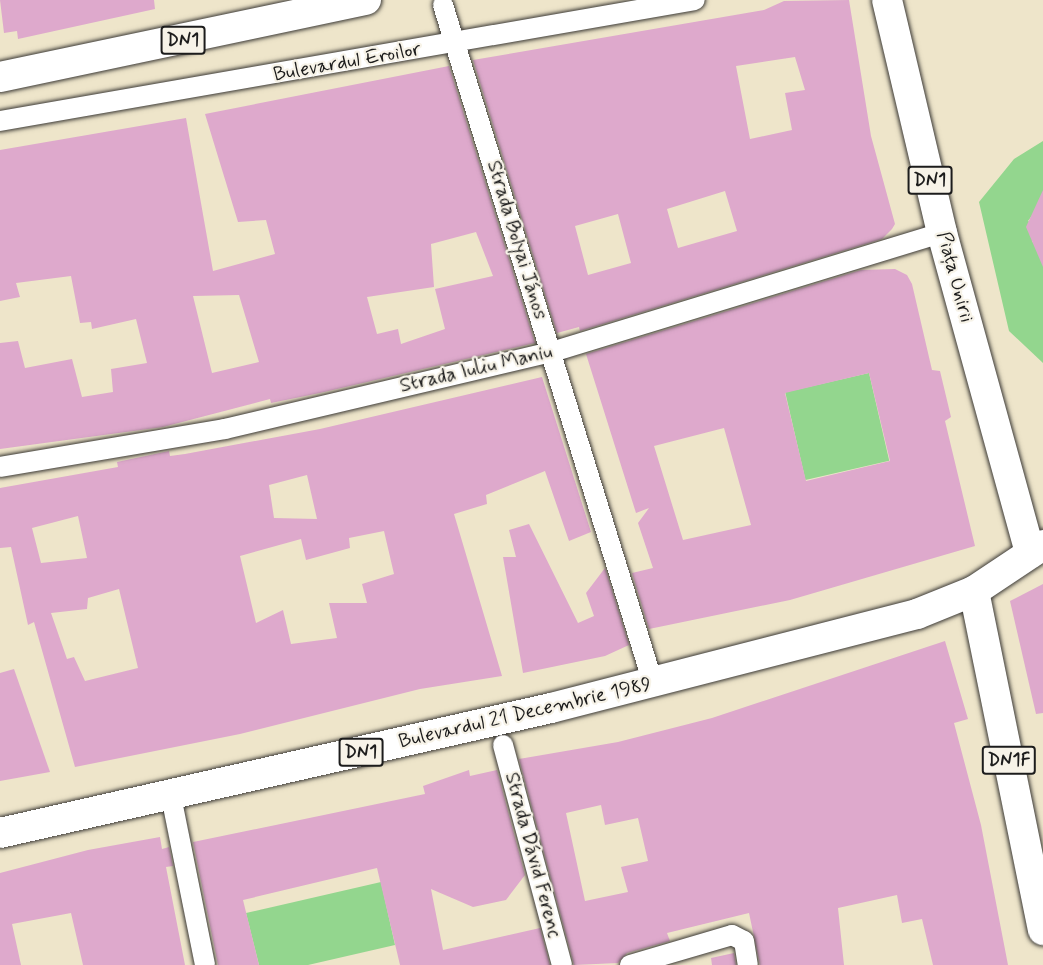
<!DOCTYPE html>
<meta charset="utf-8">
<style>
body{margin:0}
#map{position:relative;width:1043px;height:965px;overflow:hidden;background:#eee5ca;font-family:Mynerve,sans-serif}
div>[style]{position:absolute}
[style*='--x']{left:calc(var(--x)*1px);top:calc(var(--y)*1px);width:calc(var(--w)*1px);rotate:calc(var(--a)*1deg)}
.green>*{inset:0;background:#93d68e;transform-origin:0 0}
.building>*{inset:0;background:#dea9cc}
.roads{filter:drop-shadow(0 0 2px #3c3a36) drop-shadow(0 0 2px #3c3a36)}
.street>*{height:20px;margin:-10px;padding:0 10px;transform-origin:10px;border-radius:10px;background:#fff}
.primary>*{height:30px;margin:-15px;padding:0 15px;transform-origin:15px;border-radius:15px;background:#fff}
span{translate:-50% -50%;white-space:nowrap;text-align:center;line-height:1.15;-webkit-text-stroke:4.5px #f7f3e8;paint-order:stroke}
.shield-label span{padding:2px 4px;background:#f7f3e8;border:2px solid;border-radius:4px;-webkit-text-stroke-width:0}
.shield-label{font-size:18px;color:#1c1c1c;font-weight:700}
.street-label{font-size:20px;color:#1c1c1c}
</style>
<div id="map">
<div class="green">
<i style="clip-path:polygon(1043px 141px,1043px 204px,1039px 221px,1031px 217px,1028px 221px,1036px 225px,1032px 242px,1043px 244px,1043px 363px,1009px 331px,979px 202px,1014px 159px)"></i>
<i style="left:869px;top:373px;width:90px;height:86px;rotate:77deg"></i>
<i style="clip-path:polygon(381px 882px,395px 945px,308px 965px,259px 965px,246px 913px)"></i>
</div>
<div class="building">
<i style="clip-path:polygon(0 0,154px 0,155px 9px,18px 39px,17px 31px,4px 33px)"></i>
<i style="clip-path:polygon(evenodd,849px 0,871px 136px,895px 224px,892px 229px,882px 239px,580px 331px,579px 327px,557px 333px,473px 60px,764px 10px,784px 1px,849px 0,795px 57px,805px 90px,785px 93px,792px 130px,750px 139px,736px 66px,795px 57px,849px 0,725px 191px,737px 231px,678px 248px,667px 209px,725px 191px,849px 0,618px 214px,631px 263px,588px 275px,575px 226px,618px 214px)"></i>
<i style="clip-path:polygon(evenodd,449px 66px,535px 343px,320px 393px,271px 403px,270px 399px,163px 427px,0 449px,0 343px,18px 341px,25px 368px,72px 359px,82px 397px,113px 392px,111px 369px,147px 363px,136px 319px,92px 329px,91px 322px,80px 323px,71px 276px,16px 283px,20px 297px,0 301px,0 150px,186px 118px,213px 271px,275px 254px,266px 220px,238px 222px,205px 114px,449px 66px,476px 232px,493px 276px,435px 289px,445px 329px,401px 344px,398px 329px,377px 334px,367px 297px,434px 287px,431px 244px,476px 232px,449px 66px,239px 295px,259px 362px,212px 373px,193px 296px,239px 295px)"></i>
<i style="clip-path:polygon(1043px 190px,1043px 267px,1026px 227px)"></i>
<i style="clip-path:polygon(evenodd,895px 269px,907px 275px,912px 284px,932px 370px,940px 371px,951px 417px,945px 421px,975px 546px,790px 600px,649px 629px,632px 573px,653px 568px,638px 523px,649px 508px,636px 513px,586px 354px,861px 270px,895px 269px,869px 373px,890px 461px,806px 481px,785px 393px,869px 373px,895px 269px,724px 428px,751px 525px,683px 540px,654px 446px,724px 428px)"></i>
<i style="clip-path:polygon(evenodd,542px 377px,591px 532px,569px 541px,545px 471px,486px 495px,487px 504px,454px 514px,502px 676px,420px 689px,240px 734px,75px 767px,34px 622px,28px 625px,11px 547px,0 548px,0 488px,118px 467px,117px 462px,169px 451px,170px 456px,185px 454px,320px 429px,542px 377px,307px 475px,317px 519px,274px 518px,269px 485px,307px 475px,542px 377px,78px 516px,87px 558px,41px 563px,32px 528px,78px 516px,542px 377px,384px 531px,394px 574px,362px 584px,367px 603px,329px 603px,337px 638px,291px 644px,283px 610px,256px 623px,240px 556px,301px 539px,306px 560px,350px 548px,349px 538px,384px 531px,542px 377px,119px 589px,138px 668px,85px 681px,74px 657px,67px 659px,51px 613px,87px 609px,88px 598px,119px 589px)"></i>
<i style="clip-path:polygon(529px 524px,578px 623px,594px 616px,586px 593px,605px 568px,629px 645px,605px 656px,523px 673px,503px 557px,516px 557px,509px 530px)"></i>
<i style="clip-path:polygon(1043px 584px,1043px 713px,1036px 714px,1010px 601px)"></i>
<i style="clip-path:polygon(evenodd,945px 641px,968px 719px,954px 723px,981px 825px,1008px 965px,933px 965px,922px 919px,902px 923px,897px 895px,838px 908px,844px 965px,760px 965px,749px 913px,667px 933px,670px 941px,627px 953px,618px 963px,574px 965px,519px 759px,618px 742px,712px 718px,945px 641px,601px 805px,605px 825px,638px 818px,648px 861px,621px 867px,628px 892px,585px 901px,566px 813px,601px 805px)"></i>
<i style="clip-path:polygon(14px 669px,50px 772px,0 781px,0 673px)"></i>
<i style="clip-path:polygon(469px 770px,470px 776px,497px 770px,525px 875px,506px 900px,473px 907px,431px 889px,443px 950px,540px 928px,550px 965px,400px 965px,377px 868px,243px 900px,259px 965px,218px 965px,193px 842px,425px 794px,423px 786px)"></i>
<i style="clip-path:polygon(160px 837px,162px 849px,169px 847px,173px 866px,166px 867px,185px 965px,83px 965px,71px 913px,12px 924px,21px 965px,0 965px,0 873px,88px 850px)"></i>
<i style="clip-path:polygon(734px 953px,736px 965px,712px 965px,711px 958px)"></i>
</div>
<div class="roads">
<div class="street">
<i style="--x:443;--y:5;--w:710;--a:72.79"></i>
<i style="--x:0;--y:121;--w:705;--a:-9.88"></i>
<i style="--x:0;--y:467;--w:228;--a:-9.6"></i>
<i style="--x:225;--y:429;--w:336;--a:-13.3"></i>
<i style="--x:552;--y:352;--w:408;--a:-17"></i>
<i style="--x:503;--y:745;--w:228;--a:75"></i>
<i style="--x:171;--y:796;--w:172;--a:78.6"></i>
<i style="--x:630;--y:965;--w:106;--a:-16.4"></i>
<i style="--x:732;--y:935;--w:13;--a:27"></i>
<i style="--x:744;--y:941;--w:24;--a:81"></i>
</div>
<div class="primary">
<i style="--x:887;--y:0;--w:239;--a:76.7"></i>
<i style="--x:942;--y:233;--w:332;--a:74.6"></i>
<i style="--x:0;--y:77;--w:374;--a:-11.9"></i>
<i style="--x:974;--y:591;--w:346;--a:78.5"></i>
<i style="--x:0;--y:833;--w:565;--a:-12.78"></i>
<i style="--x:551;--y:708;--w:378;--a:-14.4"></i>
<i style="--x:917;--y:614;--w:61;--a:-22"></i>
<i style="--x:974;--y:591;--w:83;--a:-33.7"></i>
</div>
</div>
<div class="shield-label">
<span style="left:183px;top:40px">DN1</span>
<span style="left:930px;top:180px">DN1</span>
<span style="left:361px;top:752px">DN1</span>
<span style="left:1009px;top:760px">DN1F</span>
</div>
<div class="street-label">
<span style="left:347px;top:62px;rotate:-10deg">Bulevardul Eroilor</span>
<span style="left:517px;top:240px;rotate:73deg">Strada Bolyai János</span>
<span style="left:955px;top:277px;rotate:75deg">Piața Unirii</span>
<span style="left:476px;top:369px;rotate:-13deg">Strada Iuliu Maniu</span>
<span style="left:525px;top:713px;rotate:-13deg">Bulevardul 21 Decembrie 1989</span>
<span style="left:533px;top:855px;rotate:75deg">Strada Dávid Ferenc</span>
</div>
</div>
